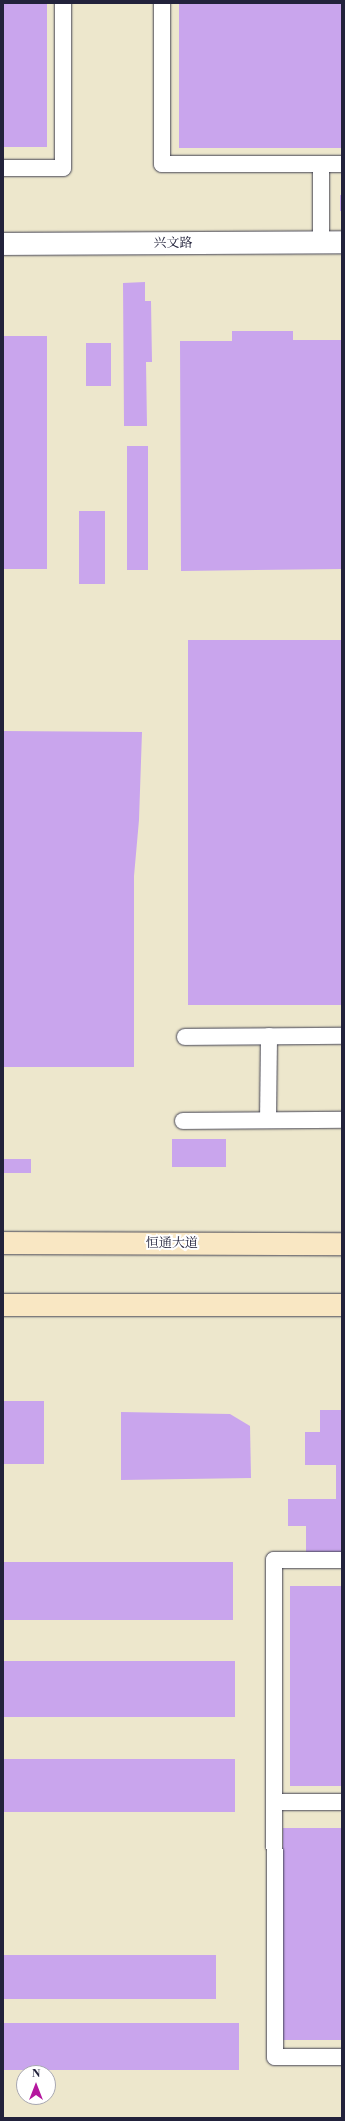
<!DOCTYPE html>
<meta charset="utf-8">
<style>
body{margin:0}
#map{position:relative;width:345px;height:2121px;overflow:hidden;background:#ede7cc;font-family:"Libre Bodoni","Noto Serif SC",serif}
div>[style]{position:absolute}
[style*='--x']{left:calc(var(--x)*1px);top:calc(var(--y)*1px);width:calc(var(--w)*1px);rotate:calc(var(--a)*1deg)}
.building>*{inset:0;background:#c9a5ed;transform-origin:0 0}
.roads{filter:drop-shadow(0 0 1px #404051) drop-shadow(0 0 1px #404051)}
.lane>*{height:16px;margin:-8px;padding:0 8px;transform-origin:8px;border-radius:8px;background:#fff}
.street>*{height:22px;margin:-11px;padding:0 11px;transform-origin:11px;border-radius:11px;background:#fff}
.secondary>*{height:22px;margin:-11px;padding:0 11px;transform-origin:11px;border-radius:11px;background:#f9e7c3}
span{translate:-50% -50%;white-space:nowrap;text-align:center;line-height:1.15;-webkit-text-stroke:4px #fff;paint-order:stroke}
.street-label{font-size:13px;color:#22223b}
.frame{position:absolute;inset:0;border:4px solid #22223b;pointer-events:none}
.north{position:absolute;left:16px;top:2065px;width:40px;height:40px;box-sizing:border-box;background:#fff;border:1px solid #a7a7b1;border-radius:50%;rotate:0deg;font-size:11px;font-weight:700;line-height:16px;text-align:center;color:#22223b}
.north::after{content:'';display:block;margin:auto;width:14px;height:18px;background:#b5179e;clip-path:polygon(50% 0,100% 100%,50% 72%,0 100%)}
</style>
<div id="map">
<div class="building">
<i style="left:3px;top:3px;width:44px;height:144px"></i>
<i style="left:179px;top:3px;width:163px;height:145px"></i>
<i style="left:340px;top:195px;width:2px;height:16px"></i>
<i style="clip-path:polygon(145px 282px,145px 301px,151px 301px,152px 362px,146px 362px,147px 426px,124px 426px,123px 283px)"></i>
<i style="clip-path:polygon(232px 331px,293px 331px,293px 340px,342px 340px,342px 569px,181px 571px,180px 341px,232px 341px)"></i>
<i style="left:3px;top:336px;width:44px;height:233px"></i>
<i style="left:86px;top:343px;width:25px;height:43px"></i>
<i style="left:127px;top:446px;width:21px;height:124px"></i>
<i style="left:105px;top:511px;width:73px;height:26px;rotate:90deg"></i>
<i style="left:188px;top:640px;width:154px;height:365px"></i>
<i style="clip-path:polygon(3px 731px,142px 732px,139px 820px,134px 876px,134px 1067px,3px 1067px)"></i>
<i style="left:172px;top:1139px;width:54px;height:28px"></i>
<i style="left:3px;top:1159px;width:28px;height:14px"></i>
<i style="left:3px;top:1401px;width:41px;height:63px"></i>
<i style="clip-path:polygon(320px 1410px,342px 1410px,342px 1552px,306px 1552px,306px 1526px,288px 1526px,288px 1499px,336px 1499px,336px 1465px,305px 1465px,305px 1432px,320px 1432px)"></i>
<i style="clip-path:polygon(121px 1412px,230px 1414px,250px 1426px,251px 1478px,121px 1480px)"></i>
<i style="left:3px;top:1562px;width:230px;height:58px"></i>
<i style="left:290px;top:1586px;width:52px;height:200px"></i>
<i style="left:235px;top:1661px;width:56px;height:232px;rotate:90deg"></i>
<i style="left:3px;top:1759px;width:232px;height:53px"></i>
<i style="left:283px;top:1828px;width:59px;height:212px"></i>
<i style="left:3px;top:1955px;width:213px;height:44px"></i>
<i style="left:239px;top:2023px;width:47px;height:236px;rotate:90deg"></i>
</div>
<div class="roads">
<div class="lane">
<i style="--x:162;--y:3;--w:161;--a:90"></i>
<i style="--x:162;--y:164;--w:180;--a:0"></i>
<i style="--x:321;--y:164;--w:78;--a:90"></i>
<i style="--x:3;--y:168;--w:60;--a:0"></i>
<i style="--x:63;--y:168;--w:165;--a:-90"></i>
<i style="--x:185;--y:1037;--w:157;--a:-0.4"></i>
<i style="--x:268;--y:1120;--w:84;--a:-89.3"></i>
<i style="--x:183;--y:1121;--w:159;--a:-0.4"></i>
<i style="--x:342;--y:1560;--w:68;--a:180"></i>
<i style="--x:274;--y:1560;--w:497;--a:89.9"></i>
<i style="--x:275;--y:2057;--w:67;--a:0"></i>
<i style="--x:274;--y:1802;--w:68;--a:0"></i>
</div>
<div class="street">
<i style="--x:3;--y:244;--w:339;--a:-0.3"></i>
</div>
<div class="secondary">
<i style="--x:3;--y:1243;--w:339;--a:0.2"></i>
<i style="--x:3;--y:1305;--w:339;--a:0"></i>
</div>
</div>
<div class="street-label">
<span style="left:173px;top:243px">兴文路</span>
<span style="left:172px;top:1243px">恒通大道</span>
</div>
<div class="frame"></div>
<div class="north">N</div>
</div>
